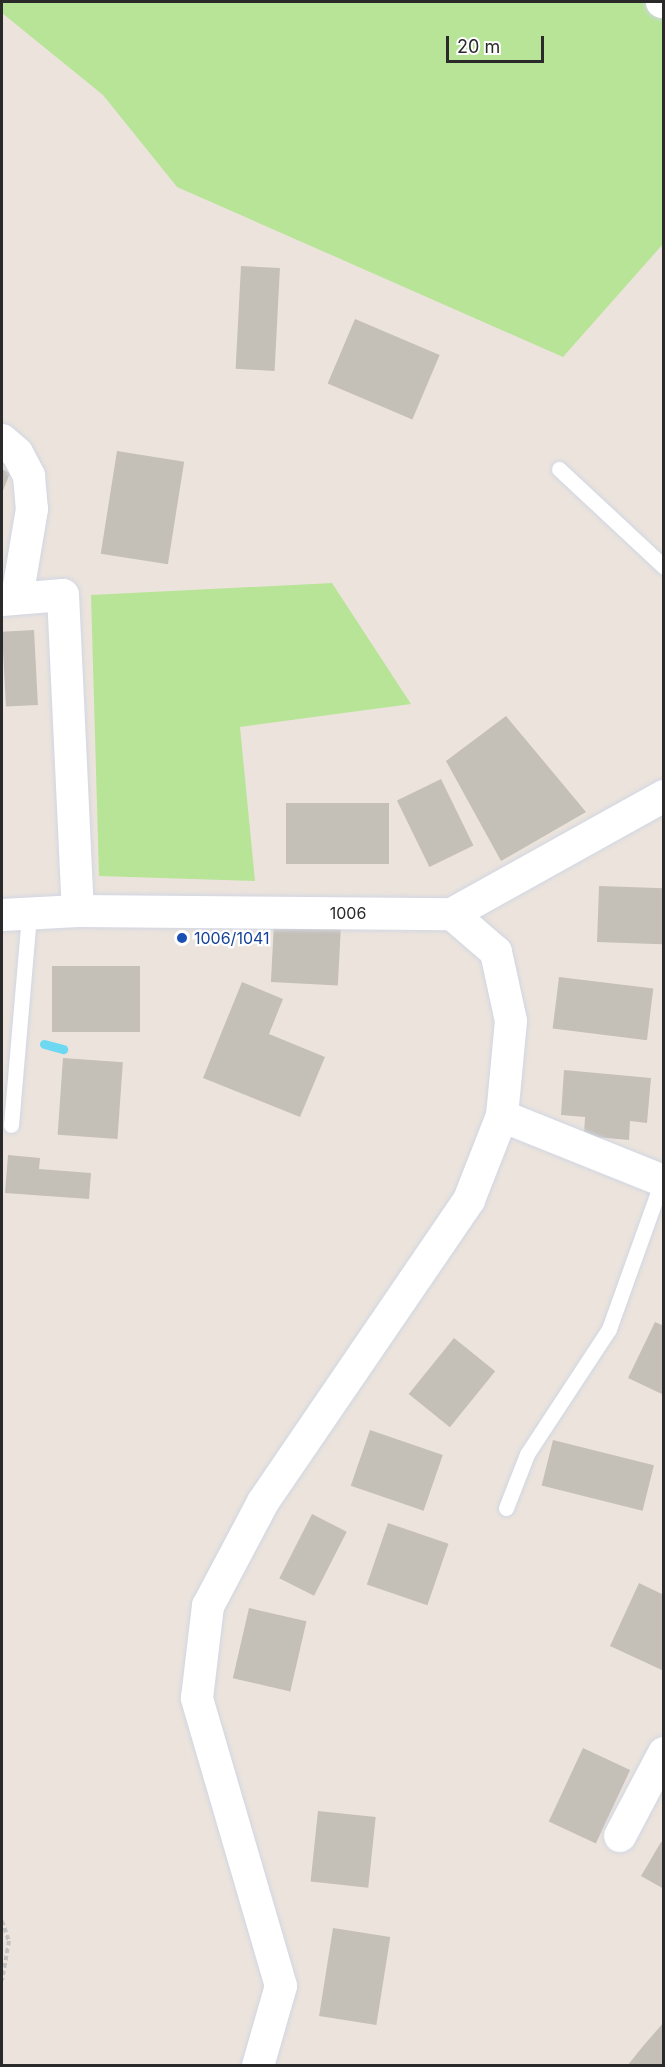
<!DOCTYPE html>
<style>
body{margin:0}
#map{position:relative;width:665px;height:2067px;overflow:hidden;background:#ece4dc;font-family:Inter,sans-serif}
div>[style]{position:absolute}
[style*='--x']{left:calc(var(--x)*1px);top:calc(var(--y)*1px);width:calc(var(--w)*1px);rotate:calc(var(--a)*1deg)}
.green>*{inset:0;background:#b7e497}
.stream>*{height:9px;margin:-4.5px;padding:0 4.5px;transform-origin:4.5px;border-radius:4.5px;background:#6cd8f1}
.building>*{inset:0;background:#c4bfb7;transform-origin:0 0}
.path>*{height:4px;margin-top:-2px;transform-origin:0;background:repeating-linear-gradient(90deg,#c3c3c3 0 4.5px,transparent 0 7.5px)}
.roads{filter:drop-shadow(0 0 2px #d1d6e3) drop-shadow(0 0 2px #d1d6e3)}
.lane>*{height:15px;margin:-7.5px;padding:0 7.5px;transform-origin:7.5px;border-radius:7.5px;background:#fff}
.street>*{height:32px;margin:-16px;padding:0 16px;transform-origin:16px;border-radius:16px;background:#fff}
.dots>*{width:16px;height:16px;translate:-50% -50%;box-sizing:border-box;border:3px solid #fff;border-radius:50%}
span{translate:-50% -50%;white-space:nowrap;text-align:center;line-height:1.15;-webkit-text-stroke:4.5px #fff;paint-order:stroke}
.street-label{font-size:16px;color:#2a2a2a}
.transit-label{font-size:16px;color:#164399}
.left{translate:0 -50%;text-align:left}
.frame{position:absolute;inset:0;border:3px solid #2a2a2a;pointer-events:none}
.scale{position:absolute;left:446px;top:36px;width:98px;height:27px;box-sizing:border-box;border:3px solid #2a2a2a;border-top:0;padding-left:8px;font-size:18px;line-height:21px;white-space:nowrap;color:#2a2a2a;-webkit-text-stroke:4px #fff;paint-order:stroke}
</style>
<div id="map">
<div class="green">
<i style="clip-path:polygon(2px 2px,663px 2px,663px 244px,563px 357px,177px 187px,103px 95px,2px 13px)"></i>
<i style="clip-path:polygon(332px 583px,411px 704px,240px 727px,255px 881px,99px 876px,91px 595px)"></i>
</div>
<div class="stream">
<i style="--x:44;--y:1044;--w:20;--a:15"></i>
</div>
<div class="building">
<i style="left:241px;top:266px;width:39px;height:103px;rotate:3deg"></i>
<i style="left:355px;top:319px;width:92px;height:70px;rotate:23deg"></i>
<i style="left:117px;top:451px;width:68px;height:104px;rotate:9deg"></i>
<i style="clip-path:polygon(2px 469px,10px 473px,2px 493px)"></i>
<i style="left:34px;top:630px;width:75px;height:32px;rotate:87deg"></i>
<i style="clip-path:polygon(506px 716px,586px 812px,501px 861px,446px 761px)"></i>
<i style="left:441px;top:779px;width:74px;height:49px;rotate:64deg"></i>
<i style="left:286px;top:803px;width:103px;height:61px"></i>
<i style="left:599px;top:886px;width:65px;height:56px;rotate:2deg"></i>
<i style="left:274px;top:923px;width:67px;height:59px;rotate:3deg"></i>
<i style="left:52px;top:966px;width:88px;height:66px"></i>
<i style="left:559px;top:977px;width:95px;height:52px;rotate:7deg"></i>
<i style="clip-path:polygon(242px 982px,283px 999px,269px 1034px,325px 1057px,300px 1117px,203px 1078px)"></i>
<i style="left:63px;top:1058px;width:60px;height:77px;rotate:4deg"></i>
<i style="clip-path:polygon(564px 1070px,651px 1078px,647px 1123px,630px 1121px,629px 1140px,584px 1136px,585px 1117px,561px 1115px)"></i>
<i style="clip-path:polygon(8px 1155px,40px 1158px,39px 1169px,91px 1173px,89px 1199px,5px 1193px)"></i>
<i style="clip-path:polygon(655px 1322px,664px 1326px,664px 1395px,628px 1378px)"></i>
<i style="left:454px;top:1338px;width:53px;height:72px;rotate:39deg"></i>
<i style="left:370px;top:1430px;width:77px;height:59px;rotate:19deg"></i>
<i style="left:553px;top:1440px;width:104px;height:47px;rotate:14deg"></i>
<i style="left:312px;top:1514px;width:39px;height:72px;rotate:27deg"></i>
<i style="left:388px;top:1523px;width:64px;height:65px;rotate:19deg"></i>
<i style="clip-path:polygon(639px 1583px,664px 1595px,664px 1671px,610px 1646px)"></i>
<i style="left:249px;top:1608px;width:59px;height:72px;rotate:13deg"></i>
<i style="left:583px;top:1748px;width:52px;height:81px;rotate:25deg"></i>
<i style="left:318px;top:1811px;width:58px;height:71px;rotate:6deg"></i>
<i style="clip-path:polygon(661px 1842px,664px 1843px,664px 1889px,641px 1876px)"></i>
<i style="left:333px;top:1928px;width:58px;height:89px;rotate:9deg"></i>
<i style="clip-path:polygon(664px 2022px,664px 2066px,627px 2066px,644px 2045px)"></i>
</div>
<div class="path">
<i style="--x:2;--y:1921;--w:21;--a:71"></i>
<i style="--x:9;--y:1941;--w:40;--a:100"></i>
<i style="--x:2;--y:2065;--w:1;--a:90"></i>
</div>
<div class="roads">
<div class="lane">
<i style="--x:559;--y:469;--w:144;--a:43"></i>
<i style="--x:11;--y:1125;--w:212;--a:-85.1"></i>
<i style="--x:506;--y:1508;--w:58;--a:-68.7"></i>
<i style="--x:527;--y:1454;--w:149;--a:-56.7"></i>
<i style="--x:609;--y:1329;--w:157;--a:-70.3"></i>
</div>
<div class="street">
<i style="--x:662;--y:2;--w:2;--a:0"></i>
<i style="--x:2;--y:440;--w:20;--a:41"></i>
<i style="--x:17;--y:453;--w:26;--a:62"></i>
<i style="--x:29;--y:476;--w:33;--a:85"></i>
<i style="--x:32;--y:509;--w:90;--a:99.6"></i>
<i style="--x:2;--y:600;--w:61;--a:-4.7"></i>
<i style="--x:63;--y:595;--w:316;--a:87.3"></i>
<i style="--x:2;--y:915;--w:76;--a:-3"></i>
<i style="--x:78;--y:911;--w:374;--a:0.5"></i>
<i style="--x:452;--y:914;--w:243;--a:-29.1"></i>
<i style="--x:502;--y:1116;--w:175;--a:21.9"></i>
<i style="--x:620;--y:1836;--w:94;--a:-62.1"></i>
<i style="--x:258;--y:2066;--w:83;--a:-74"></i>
<i style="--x:281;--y:1986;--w:300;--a:-106.3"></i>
<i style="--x:197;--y:1698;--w:93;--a:-83.2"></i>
<i style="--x:208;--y:1606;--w:118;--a:-62.1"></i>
<i style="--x:263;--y:1502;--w:366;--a:-55.7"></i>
<i style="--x:469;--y:1200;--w:90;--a:-68.6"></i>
<i style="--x:502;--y:1116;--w:95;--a:-84.6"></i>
<i style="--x:511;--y:1021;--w:71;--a:-102.3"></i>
<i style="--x:496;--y:952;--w:58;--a:-139.2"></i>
</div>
</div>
<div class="dots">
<i style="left:182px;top:938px;background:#1a4fb4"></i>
</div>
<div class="street-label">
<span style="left:348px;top:913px">1006</span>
</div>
<div class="transit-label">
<span class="left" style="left:194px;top:938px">1006/1041</span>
</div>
<div class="frame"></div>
<div class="scale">20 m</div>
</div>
